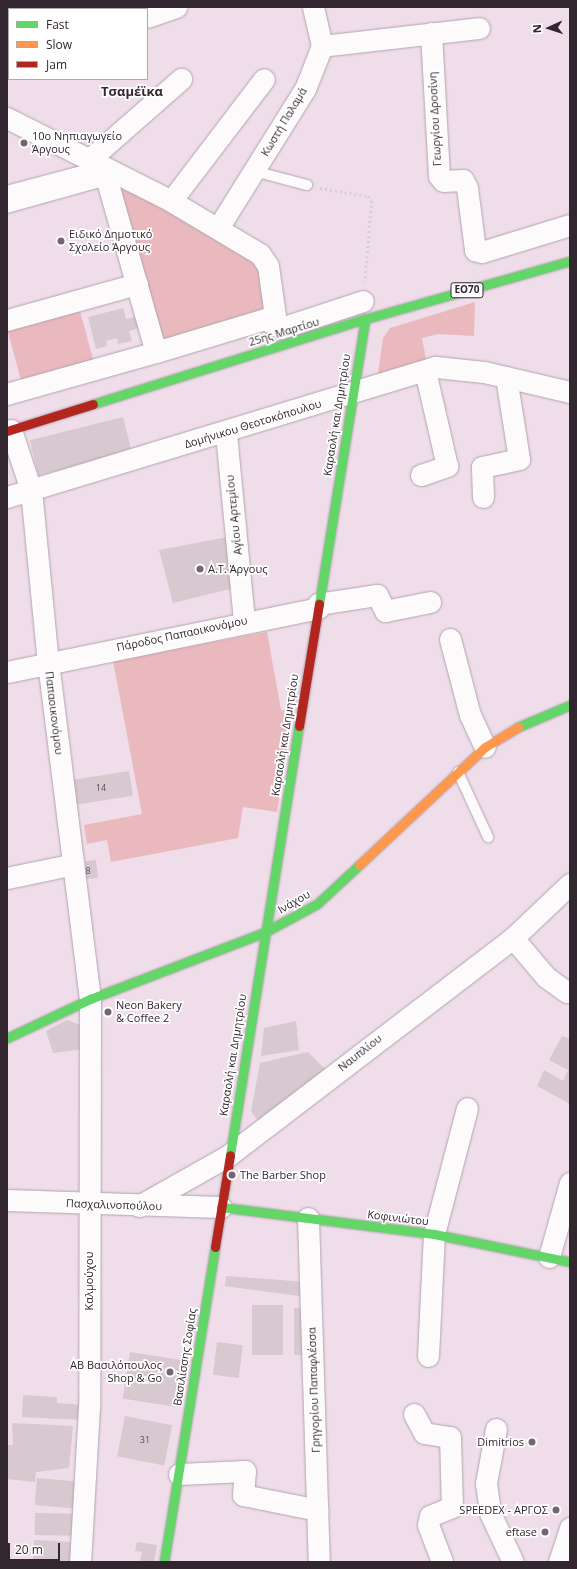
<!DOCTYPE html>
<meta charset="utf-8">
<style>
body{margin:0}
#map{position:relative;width:577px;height:1569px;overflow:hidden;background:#efddea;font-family:"Open Sans",sans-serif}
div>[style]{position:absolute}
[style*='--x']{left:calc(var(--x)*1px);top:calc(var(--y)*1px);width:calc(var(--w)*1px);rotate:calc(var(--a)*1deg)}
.green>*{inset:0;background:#eab9be;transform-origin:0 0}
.building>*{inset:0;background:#d8c8d0;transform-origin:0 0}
.path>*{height:2.5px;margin-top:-1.25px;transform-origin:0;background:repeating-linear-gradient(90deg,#d6d0d4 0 2px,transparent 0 5px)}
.roads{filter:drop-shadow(0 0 1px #b1a4ae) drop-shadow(0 0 1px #b1a4ae)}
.lane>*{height:10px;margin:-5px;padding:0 5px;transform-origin:5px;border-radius:5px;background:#fdfafc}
.street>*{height:21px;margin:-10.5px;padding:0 10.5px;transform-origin:10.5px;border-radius:10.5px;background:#fdfafc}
.fast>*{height:9px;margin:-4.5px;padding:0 4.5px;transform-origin:4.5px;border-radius:4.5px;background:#63d668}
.slow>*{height:9px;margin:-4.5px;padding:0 4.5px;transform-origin:4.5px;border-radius:4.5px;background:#ff974d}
.jam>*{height:9px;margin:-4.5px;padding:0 4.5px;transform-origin:4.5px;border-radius:4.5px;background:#b3261e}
.dots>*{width:11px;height:11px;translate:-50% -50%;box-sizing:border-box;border:2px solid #fff;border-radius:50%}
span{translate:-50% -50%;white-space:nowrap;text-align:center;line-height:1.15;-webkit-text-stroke:3.5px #fff;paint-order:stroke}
.number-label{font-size:9px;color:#5c4f58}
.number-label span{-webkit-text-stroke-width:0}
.shield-label span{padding:1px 3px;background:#fff;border:1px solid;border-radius:3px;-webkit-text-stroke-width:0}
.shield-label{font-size:10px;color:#32262f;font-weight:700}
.street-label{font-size:11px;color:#32262f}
.poi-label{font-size:11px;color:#32262f}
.left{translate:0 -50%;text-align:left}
.right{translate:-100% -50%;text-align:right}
.quarter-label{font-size:13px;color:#32262f;font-weight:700}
.frame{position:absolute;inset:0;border:8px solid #32262f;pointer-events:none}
.legend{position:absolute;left:8px;top:8px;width:140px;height:72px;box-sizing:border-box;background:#fff;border:1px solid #ada8ac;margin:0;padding:5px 7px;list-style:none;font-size:12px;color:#32262f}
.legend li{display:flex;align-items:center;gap:8px;height:20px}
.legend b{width:20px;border:1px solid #ada8ac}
.north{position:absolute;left:529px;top:8px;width:40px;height:40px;-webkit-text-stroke:3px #fff;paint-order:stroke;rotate:267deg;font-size:11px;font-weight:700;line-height:16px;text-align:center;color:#32262f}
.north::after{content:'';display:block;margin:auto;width:14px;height:18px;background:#32262f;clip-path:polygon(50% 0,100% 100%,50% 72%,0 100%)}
.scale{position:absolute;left:8px;top:1543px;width:52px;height:18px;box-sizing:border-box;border:2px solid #32262f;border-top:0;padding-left:5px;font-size:12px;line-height:14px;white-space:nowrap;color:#32262f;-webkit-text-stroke:3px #fff;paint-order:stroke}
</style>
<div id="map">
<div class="green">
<i style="clip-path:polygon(112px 178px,255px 258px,270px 311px,160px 343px)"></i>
<i style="clip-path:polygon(475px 302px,474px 336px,438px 334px,422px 338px,427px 364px,377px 381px,383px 338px,390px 328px)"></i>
<i style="left:79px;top:307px;width:58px;height:75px;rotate:75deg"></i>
<i style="clip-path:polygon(267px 632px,281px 710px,293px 712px,277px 812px,243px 807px,238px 838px,111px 862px,107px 840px,87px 844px,84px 825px,142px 814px,113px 661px)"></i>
</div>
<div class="building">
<i style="clip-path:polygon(123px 308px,126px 319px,136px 317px,139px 328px,129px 331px,132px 341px,118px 344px,117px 338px,106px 341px,107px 346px,96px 349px,88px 317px)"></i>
<i style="left:123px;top:417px;width:36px;height:96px;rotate:76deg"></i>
<i style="clip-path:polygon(233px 536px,238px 587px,173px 603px,159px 550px)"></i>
<i style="left:129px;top:771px;width:25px;height:61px;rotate:81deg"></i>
<i style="left:96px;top:860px;width:18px;height:19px;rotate:84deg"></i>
<i style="clip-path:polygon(67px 1020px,86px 1027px,86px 1049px,53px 1053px,46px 1031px)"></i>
<i style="clip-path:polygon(296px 1021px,299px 1050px,261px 1056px,264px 1028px)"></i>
<i style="clip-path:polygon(562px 1036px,570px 1039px,570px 1104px,537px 1086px,544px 1070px,563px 1081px,568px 1070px,549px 1060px)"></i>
<i style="clip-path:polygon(308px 1052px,326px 1070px,260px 1124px,251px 1111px,260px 1063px)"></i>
<i style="clip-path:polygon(226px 1276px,306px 1282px,307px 1297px,225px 1286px)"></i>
<i style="left:252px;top:1305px;width:31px;height:50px"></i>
<i style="left:294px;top:1308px;width:13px;height:47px"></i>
<i style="left:217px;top:1342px;width:26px;height:33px;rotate:7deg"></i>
<i style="left:130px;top:1352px;width:56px;height:47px;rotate:9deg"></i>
<i style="clip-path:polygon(23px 1395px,57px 1397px,57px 1403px,84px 1405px,83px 1420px,22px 1417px)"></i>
<i style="left:125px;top:1416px;width:48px;height:41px;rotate:11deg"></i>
<i style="clip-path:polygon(12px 1423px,73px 1426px,69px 1468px,36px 1472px,35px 1482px,7px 1479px,7px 1445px,13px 1445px)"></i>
<i style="left:37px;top:1478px;width:43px;height:27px;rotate:5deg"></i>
<i style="left:35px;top:1513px;width:42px;height:22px;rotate:1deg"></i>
<i style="left:34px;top:1540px;width:42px;height:22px;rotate:3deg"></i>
<i style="clip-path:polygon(137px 1542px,157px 1545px,154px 1562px,140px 1561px,142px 1552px,135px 1551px)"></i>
</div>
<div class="path">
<i style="--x:320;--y:188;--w:49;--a:9.5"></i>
<i style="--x:368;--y:196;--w:6;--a:51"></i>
<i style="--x:372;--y:201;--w:81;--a:94.9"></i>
</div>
<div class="roads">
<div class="lane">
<i style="--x:254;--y:171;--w:55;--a:14.8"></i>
<i style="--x:7;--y:208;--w:104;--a:-15.6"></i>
<i style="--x:458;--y:772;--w:72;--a:65.2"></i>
</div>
<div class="street">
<i style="--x:147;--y:17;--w:31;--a:-19"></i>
<i style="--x:431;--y:33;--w:143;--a:86.8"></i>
<i style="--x:439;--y:176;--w:6;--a:51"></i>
<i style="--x:443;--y:181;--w:20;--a:-3"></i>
<i style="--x:463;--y:180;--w:9;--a:63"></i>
<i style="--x:467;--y:188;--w:63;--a:82.6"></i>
<i style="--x:475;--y:250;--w:7;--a:16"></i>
<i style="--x:482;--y:252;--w:92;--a:-17.1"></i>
<i style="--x:322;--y:46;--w:158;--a:-6.5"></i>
<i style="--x:7;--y:65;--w:2;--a:-27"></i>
<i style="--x:7;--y:118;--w:184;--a:26.8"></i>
<i style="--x:171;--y:201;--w:104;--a:30.8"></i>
<i style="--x:260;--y:254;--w:14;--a:56"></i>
<i style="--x:268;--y:266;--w:50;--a:82"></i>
<i style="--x:275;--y:316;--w:124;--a:163.2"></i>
<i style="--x:91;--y:158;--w:120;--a:-41.3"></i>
<i style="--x:7;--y:196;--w:100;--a:-15"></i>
<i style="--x:104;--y:170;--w:189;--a:74.1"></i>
<i style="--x:156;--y:352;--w:155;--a:164.3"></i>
<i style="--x:171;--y:201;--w:153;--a:-52.7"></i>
<i style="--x:218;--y:228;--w:164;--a:-58"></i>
<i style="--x:305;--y:89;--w:46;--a:-68.4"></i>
<i style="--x:322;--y:46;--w:40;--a:-103"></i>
<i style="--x:265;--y:319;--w:18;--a:29"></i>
<i style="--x:281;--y:328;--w:86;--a:-18.2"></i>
<i style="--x:7;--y:320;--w:135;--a:-15.5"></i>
<i style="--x:11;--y:430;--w:63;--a:71.6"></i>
<i style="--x:31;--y:490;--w:173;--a:84.4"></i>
<i style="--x:48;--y:662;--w:340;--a:82.9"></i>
<i style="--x:90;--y:999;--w:408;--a:90.1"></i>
<i style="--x:89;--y:1407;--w:155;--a:93.3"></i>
<i style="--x:226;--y:434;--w:187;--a:84.5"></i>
<i style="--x:421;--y:475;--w:28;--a:-19"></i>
<i style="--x:447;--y:466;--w:98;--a:-103"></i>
<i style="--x:7;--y:497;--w:448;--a:-16.9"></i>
<i style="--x:436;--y:367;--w:48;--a:5.9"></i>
<i style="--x:484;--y:372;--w:88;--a:13.1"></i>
<i style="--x:483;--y:497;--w:30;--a:-92"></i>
<i style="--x:482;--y:467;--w:38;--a:-12"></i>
<i style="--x:519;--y:459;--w:83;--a:-99"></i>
<i style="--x:318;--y:604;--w:60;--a:-8.7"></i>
<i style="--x:377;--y:595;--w:18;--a:63"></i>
<i style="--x:385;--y:611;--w:46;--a:-11.3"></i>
<i style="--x:450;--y:639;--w:79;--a:75.3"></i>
<i style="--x:470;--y:715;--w:35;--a:65"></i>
<i style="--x:7;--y:672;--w:318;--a:-11.6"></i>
<i style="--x:7;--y:878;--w:68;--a:-11.8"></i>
<i style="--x:513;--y:938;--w:51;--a:49.8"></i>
<i style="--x:546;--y:977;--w:26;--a:36"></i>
<i style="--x:7;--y:1200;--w:214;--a:1.9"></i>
<i style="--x:139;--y:1206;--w:103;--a:-29.5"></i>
<i style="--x:229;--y:1155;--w:357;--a:-37.4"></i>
<i style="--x:513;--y:938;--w:79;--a:-43.5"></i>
<i style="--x:308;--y:1218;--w:344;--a:88.2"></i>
<i style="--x:549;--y:1257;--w:77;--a:-74.2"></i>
<i style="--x:428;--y:1356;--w:122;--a:-87.2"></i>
<i style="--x:434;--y:1234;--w:130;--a:-75.3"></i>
<i style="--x:414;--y:1414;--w:21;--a:62"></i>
<i style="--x:424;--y:1433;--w:26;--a:9"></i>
<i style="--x:450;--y:1437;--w:70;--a:88.4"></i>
<i style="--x:452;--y:1507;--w:24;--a:158"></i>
<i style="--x:430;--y:1516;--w:9;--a:103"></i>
<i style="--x:428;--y:1525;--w:40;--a:69"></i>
<i style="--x:496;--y:1429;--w:55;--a:100.5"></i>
<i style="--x:486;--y:1483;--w:30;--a:82"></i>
<i style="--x:490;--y:1513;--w:54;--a:64.9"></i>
<i style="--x:179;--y:1474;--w:66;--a:-2.6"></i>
<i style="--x:245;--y:1471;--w:24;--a:95"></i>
<i style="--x:243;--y:1495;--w:76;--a:11.3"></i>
<i style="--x:559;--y:1562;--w:36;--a:-72"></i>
</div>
<div class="fast">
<i style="--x:93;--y:404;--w:285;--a:-17.4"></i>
<i style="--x:365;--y:319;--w:213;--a:-15.8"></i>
<i style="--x:319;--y:604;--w:289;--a:-80.8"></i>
<i style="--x:518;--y:727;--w:56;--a:-22.9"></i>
<i style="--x:7;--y:1038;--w:92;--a:-25.2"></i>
<i style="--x:90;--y:999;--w:187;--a:-20.9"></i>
<i style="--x:265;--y:932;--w:59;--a:-28.3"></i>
<i style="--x:317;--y:904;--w:57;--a:-42.9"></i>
<i style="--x:230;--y:1155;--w:435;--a:-80.9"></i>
<i style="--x:221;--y:1207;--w:215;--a:7.2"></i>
<i style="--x:434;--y:1234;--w:139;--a:11.6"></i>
<i style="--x:164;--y:1562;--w:319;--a:-80.8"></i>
</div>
<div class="slow">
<i style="--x:359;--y:865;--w:173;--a:-43.1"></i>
<i style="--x:485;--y:747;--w:39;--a:-31"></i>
</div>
<div class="jam">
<i style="--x:7;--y:431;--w:90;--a:-17.4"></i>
<i style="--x:299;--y:726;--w:124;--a:-80.7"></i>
<i style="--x:215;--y:1247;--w:93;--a:-80.7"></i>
</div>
</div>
<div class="dots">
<i style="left:24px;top:143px;background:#746670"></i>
<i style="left:61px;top:241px;background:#746670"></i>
<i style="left:200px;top:569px;background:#746670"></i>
<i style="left:108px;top:1012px;background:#746670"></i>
<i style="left:232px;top:1175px;background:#746670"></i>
<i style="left:170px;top:1372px;background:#746670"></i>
<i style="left:532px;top:1442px;background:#746670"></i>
<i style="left:556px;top:1510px;background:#746670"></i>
<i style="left:545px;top:1532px;background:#746670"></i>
</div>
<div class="number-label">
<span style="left:101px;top:788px">14</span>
<span style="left:88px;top:871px">8</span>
<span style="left:145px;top:1440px">31</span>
</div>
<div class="shield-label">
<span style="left:467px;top:290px">ΕΟ70</span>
</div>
<div class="street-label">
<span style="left:435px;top:119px;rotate:-93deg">Γεωργίου Δροσίνη</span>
<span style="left:284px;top:122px;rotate:-59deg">Κωστή Παλαμά</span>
<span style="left:284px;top:332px;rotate:-17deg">25ης Μαρτίου</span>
<span style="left:337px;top:415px;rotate:-81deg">Καραολή και Δημητρίου</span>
<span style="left:253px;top:424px;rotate:-17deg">Δομήνικου Θεοτοκόπουλου</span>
<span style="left:234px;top:515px;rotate:-96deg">Αγίου Αρτεμίου</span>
<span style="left:182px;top:634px;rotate:-12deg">Πάροδος Παπαοικονόμου</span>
<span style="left:54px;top:713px;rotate:83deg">Παπαοικονόμου</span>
<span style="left:285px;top:735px;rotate:-81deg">Καραολή και Δημητρίου</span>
<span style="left:294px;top:902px;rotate:-30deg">Ινάχου</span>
<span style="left:360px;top:1053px;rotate:-38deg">Ναυπλίου</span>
<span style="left:233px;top:1055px;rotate:-81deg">Καραολή και Δημητρίου</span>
<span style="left:114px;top:1205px;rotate:2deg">Πασχαλινοπούλου</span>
<span style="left:398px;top:1218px;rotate:7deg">Κοφινιώτου</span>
<span style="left:89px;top:1281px;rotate:-90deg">Καλμούχου</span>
<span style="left:185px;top:1357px;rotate:-81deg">Βασιλίσσης Σοφίας</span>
<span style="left:314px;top:1390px;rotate:-92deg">Γρηγορίου Παπαφλέσσα</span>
</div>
<div class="poi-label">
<span class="left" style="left:32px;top:143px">10ο Νηπιαγωγείο<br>Άργους</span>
<span class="left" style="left:69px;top:241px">Ειδικό Δημοτικό<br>Σχολείο Άργους</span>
<span class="left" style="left:208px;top:569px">Α.Τ. Άργους</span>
<span class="left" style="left:116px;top:1012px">Neon Bakery<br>&amp; Coffee 2</span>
<span class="left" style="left:240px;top:1175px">The Barber Shop</span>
<span class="right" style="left:162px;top:1372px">ΑΒ Βασιλόπουλος<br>Shop &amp; Go</span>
<span class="right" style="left:524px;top:1442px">Dimitrios</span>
<span class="right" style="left:548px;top:1510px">SPEEDEX - ΑΡΓΟΣ</span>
<span class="right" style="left:537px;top:1532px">eftase</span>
</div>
<div class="quarter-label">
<span style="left:132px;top:91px">Τσαμέϊκα</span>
</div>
<div class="frame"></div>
<ul class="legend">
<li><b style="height:5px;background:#63d668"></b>Fast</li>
<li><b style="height:5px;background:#ff974d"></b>Slow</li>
<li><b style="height:5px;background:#b3261e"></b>Jam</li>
</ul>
<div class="north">N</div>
<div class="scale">20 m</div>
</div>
